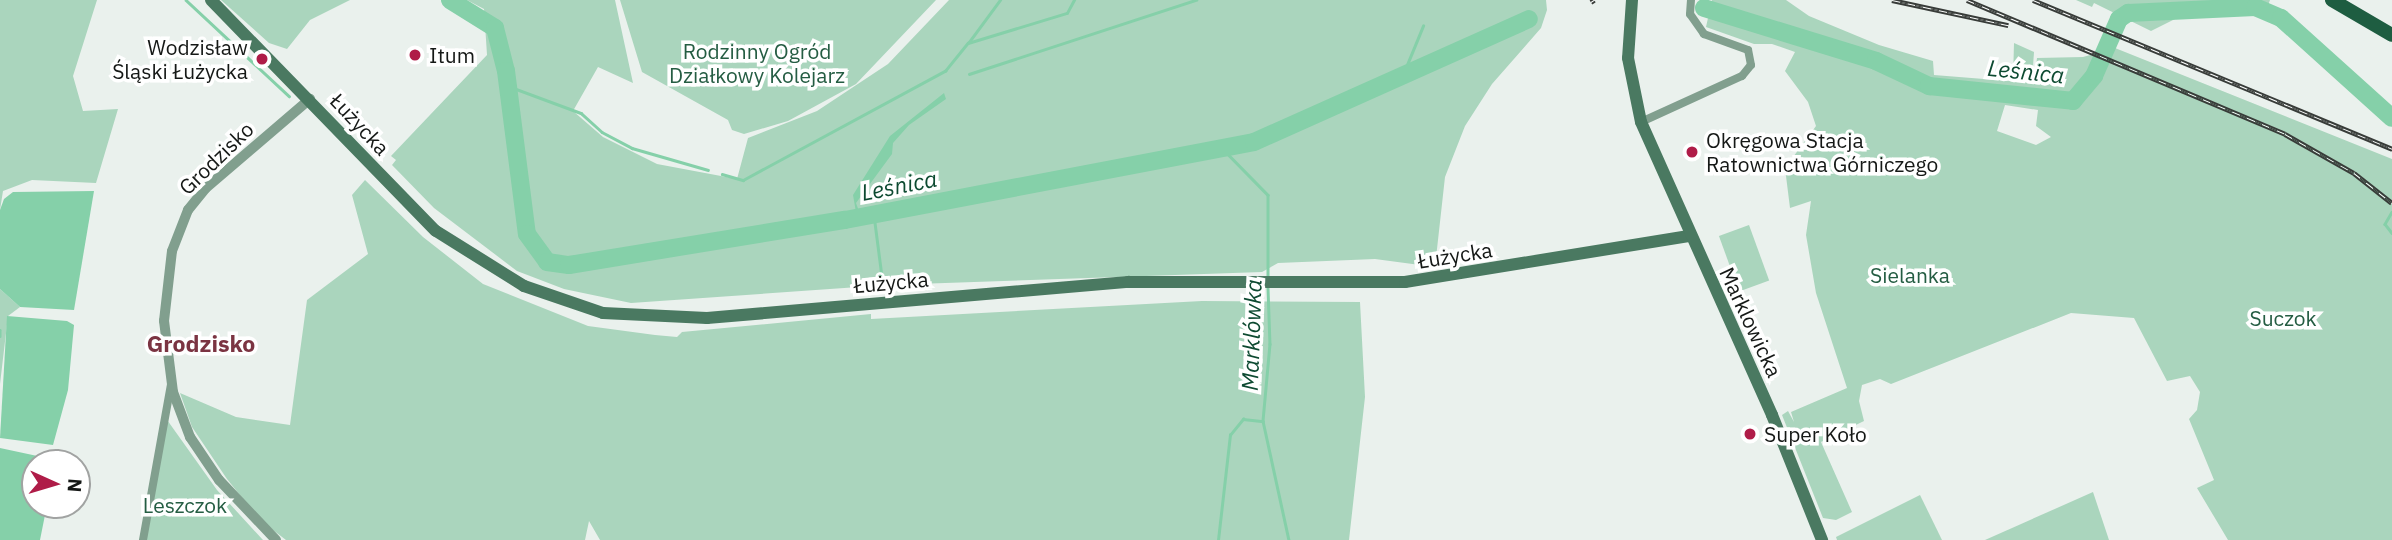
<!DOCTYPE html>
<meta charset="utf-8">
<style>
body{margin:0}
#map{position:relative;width:2392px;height:540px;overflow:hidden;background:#eaf1ed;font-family:"IBM Plex Sans",sans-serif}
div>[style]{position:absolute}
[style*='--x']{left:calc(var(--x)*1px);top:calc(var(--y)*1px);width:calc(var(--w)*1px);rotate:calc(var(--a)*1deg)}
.green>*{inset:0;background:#aad5bd;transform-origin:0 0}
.water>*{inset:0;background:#85d0a9}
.stream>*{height:2.5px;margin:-1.25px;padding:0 1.25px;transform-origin:1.25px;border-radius:1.25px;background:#85d0a9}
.river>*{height:18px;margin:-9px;padding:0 9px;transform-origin:9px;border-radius:9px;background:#85d0a9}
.minor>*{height:8px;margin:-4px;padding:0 4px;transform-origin:4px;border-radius:4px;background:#819f8e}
.tertiary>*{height:10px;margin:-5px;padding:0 5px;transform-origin:5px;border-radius:5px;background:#819f8e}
.secondary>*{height:12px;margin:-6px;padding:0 6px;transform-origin:6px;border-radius:6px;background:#4a7961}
.primary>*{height:14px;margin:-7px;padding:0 7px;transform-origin:7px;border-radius:7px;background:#1e5d41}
.rail>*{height:5px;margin-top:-2.5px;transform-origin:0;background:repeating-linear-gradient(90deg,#fff 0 8px,#383c39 0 16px);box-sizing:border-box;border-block:2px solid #383c39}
.dots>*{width:19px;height:19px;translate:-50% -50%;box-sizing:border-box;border:4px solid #fff;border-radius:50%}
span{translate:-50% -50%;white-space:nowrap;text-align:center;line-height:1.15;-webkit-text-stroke:7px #fff;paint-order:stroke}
.poi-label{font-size:21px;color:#151816}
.right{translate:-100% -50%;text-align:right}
.left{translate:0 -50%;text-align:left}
.park-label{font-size:21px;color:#255d43}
.street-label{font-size:21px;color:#151816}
.water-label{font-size:23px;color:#0d4a31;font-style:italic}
.neighbourhood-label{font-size:23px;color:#7b3442;font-weight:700}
.north{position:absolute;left:21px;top:449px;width:70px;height:70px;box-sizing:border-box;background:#fff;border:2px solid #a1a3a2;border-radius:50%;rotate:94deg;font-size:19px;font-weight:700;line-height:28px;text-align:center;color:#151816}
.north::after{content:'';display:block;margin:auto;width:24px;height:32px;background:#af1c48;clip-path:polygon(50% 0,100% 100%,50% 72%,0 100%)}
</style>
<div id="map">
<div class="green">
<i style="clip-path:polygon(0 0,97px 0,73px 76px,83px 111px,118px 109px,96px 183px,32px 180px,3px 191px,0 210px)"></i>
<i style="clip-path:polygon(221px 0,350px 0,310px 20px,287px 49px,269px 43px)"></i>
<i style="clip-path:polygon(467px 0,615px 0,633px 83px,598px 67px,573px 111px,603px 137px,657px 164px,737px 179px,748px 138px,817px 111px,888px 64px,949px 0,1546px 0,1547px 10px,1541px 28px,1492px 84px,1465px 126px,1445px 177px,1435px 267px,1375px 259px,1278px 263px,1262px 272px,887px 285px,631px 303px,564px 289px,517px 271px,434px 208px,392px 165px,396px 160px,391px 156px,487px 55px,484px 9px)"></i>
<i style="clip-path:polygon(620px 0,936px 0,856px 84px,788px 121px,744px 134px,732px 130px,728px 120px,642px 72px)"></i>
<i style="clip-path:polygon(evenodd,1712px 0,1786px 0,1809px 16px,1879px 45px,1933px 61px,1934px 75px,2034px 83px,2037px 58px,2083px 57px,2115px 48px,2392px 159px,2392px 540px,2228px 540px,2197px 488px,2214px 480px,2189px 419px,2197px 410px,2200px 392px,2190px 376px,2167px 381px,2134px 318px,2071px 313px,1891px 384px,1880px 379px,1862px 385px,1859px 401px,1864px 421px,1821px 442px,1852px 512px,1836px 520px,1823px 518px,1782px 415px,1788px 411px,1794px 422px,1791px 412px,1847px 388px,1816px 293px,1806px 235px,1811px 201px,1790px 208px,1785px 168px,1816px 126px,1808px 102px,1785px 71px,1795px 52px,1772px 44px,1754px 44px,1706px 27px,1712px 0,2005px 105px,2038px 110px,2036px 126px,2051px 137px,2036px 145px,1997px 131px,2005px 105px)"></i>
<i style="clip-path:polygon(2076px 0,2270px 0,2266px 11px,2181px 16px,2151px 31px,2094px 3px,2092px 7px)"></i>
<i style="clip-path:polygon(2014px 43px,2034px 52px,2032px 81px,2013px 79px)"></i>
<i style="clip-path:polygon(365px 180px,423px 237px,483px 284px,588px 326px,655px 335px,677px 337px,682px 332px,871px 314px,871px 319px,1202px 301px,1360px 302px,1365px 397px,1349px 540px,600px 540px,589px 521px,585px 540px,286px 540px,260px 520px,227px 479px,192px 427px,180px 393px,236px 417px,290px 425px,307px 300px,368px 254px,352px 195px)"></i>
<i style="left:1749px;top:225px;width:59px;height:32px;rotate:70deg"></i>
<i style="clip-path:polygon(0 289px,20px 307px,8px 316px,0 384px)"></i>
<i style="clip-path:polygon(165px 417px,217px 490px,263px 540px,144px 540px)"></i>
<i style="clip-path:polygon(2093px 492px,2109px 540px,1985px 540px)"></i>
<i style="clip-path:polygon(1920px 495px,1942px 540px,1837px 540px,1836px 537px)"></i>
</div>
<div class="water">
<i style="clip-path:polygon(944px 93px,946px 99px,909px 125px,893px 143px,892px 154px,856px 203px,861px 217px,857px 218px,853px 195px,890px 136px)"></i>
<i style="clip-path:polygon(94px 191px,74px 310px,20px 307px,0 289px,0 210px,4px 199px,13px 192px)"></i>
<i style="clip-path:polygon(7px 316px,67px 321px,74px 325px,68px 390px,53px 445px,0 438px)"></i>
<i style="clip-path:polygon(0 448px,56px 460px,35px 463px,35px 505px,47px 505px,40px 540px,0 540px)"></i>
</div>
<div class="stream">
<i style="--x:186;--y:0;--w:141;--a:43"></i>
<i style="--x:2225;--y:7;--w:8;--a:-60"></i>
<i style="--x:2218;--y:8;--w:9;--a:-63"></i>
<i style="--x:969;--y:42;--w:52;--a:-53.6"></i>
<i style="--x:1404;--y:72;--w:50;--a:-67.6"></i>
<i style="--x:969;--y:74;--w:239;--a:-18.1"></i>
<i style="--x:508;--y:86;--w:78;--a:20.3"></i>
<i style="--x:581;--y:113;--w:28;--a:42"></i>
<i style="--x:602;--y:132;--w:34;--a:28"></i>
<i style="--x:632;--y:148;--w:79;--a:16.1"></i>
<i style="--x:1221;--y:147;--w:67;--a:45.6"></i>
<i style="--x:1268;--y:195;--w:83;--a:90"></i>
<i style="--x:722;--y:174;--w:22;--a:16"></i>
<i style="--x:743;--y:180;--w:230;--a:-28.4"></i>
<i style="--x:945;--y:71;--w:36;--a:-51"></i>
<i style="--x:968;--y:43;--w:103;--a:-16.9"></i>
<i style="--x:1067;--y:13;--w:15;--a:-62"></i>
<i style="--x:2392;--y:212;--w:14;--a:120"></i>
<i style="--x:2385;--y:224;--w:11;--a:52"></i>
<i style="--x:874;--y:215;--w:70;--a:82.6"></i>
<i style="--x:1268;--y:288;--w:56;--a:88"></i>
<i style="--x:1270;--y:344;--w:77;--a:95.2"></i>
<i style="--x:1263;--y:421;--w:122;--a:77.7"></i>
<i style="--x:0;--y:330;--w:6;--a:90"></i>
<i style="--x:1218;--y:540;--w:106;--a:-83.5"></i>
<i style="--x:1230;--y:435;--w:21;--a:-51"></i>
<i style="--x:1243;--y:419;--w:20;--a:6"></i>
</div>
<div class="river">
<i style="--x:450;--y:0;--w:53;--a:31.9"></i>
<i style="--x:495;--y:28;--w:44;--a:75.7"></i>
<i style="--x:506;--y:71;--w:164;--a:82.7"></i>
<i style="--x:527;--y:234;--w:34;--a:54"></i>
<i style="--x:547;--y:262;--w:22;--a:8"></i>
<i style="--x:569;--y:265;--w:280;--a:-9.3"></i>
<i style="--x:845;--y:220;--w:416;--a:-10.8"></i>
<i style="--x:1254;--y:142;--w:301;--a:-24.1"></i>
<i style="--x:1704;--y:8;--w:180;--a:17.1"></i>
<i style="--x:1876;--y:61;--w:59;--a:25.3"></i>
<i style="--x:1929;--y:86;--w:145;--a:5.9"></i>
<i style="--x:2073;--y:101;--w:33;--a:-50"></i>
<i style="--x:2094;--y:76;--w:62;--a:-66.3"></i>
<i style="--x:2119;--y:19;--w:11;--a:-34"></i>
<i style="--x:2128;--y:13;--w:127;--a:-2.7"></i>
<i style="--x:2255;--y:7;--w:28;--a:23"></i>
<i style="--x:2281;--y:18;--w:149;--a:42"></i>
</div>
<div class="minor">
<i style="--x:1641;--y:122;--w:111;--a:-24.5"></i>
<i style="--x:1742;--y:76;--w:14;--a:-51"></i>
<i style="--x:1751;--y:65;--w:15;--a:-101"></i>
<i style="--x:1748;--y:50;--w:47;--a:-160"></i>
<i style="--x:1704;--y:34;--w:24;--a:-125"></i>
<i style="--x:1690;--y:14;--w:14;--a:-86"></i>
<i style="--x:143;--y:540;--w:158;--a:-79.8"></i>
</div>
<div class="tertiary">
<i style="--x:276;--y:540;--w:83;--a:-133.5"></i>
<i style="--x:219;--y:480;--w:52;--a:-124"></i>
<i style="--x:190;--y:437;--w:48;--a:-110.7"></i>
<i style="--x:173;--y:392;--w:72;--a:-97.2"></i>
<i style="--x:164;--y:321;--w:70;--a:-83.5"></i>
<i style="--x:172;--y:251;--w:44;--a:-68.7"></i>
<i style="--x:188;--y:210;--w:28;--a:-51"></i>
<i style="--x:206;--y:188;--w:137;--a:-40.6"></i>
</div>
<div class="secondary">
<i style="--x:211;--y:0;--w:322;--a:45.8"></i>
<i style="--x:436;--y:231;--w:104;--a:32"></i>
<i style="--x:524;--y:286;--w:83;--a:18.9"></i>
<i style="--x:603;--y:313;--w:104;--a:2.8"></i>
<i style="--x:707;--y:318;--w:423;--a:-4.9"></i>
<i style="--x:1128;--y:282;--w:277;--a:0"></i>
<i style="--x:1405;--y:282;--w:289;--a:-9.2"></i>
<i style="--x:1632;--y:0;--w:58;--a:93.9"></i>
<i style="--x:1628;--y:58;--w:65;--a:78.5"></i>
<i style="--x:1641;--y:122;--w:321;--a:65.9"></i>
<i style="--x:1772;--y:415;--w:135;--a:68.2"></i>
</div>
<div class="primary">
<i style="--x:2332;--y:0;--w:69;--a:30.3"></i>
</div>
<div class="rail">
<i style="--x:1892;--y:0;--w:119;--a:12.2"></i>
<i style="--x:1967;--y:0;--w:345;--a:22.8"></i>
<i style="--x:2285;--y:134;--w:79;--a:29.5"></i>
<i style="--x:2354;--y:173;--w:48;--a:38.3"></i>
<i style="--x:2033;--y:0;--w:389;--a:22.5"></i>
<i style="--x:1591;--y:2;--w:4;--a:-34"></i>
</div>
<div class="dots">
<i style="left:415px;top:55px;background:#af1c48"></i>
<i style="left:262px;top:59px;background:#af1c48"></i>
<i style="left:1692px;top:152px;background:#af1c48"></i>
<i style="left:1750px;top:434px;background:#af1c48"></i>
</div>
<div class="poi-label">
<span class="right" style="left:248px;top:59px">Wodzisław<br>Śląski Łużycka</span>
<span class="left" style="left:429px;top:55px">Itum</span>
<span class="left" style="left:1706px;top:152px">Okręgowa Stacja<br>Ratownictwa Górniczego</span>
<span class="left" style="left:1764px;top:434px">Super Koło</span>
</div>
<div class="park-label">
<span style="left:757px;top:63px">Rodzinny Ogród<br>Działkowy Kolejarz</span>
<span style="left:1910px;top:275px">Sielanka</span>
<span style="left:2283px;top:318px">Suczok</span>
<span style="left:185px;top:505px">Leszczok</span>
</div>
<div class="street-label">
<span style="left:360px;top:124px;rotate:47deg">Łużycka</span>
<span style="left:216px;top:158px;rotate:-44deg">Grodzisko</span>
<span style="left:1455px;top:255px;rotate:-9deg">Łużycka</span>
<span style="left:891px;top:282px;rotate:-5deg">Łużycka</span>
<span style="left:1751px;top:322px;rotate:65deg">Marklowicka</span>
</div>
<div class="water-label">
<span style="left:2026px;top:71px;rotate:6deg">Leśnica</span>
<span style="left:899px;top:185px;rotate:-11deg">Leśnica</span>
<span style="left:1251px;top:335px;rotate:-88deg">Marklówka</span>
</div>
<div class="neighbourhood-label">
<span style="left:201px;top:343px">Grodzisko</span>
</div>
<div class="north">N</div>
</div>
